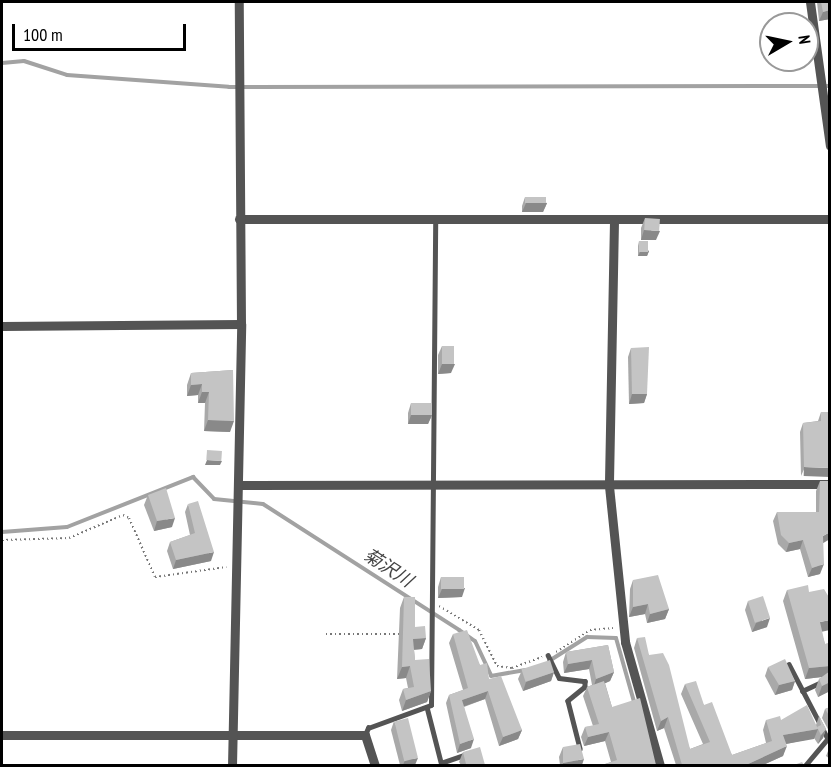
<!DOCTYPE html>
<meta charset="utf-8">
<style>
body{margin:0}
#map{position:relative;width:831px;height:767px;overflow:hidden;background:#fff;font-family:"PT Sans Narrow","Noto Sans JP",sans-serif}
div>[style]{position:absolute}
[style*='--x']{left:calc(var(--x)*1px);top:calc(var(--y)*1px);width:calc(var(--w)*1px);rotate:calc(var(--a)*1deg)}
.stream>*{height:4px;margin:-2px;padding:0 2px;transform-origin:2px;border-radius:2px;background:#a2a2a2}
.path>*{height:2px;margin-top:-1px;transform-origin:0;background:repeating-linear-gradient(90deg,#767676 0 1.5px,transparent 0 4.5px)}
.service>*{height:4.5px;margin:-2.25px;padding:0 2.25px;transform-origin:2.25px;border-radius:2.25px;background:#545454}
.minor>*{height:9px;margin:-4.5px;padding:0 4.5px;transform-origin:4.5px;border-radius:4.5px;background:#545454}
.wall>*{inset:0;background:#a9a9a9}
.shaded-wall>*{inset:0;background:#898989;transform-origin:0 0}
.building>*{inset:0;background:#c4c4c4;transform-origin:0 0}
span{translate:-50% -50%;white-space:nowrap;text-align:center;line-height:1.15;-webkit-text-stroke:4.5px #fff;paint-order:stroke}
.water-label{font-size:18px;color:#434343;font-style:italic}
.frame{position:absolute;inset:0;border:3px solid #000;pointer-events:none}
.north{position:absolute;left:759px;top:12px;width:60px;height:60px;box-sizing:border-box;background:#fff;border:2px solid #999;border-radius:50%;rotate:81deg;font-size:16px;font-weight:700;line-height:24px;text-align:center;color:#000}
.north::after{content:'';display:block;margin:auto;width:21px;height:27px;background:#000;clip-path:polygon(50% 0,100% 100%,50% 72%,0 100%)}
.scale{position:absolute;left:12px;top:24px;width:174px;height:27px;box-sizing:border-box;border:3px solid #000;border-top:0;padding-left:8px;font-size:18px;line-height:21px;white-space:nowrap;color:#000;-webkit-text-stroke:4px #fff;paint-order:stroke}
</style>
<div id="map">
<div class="stream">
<i style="--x:2;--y:63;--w:22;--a:-5"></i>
<i style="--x:24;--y:61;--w:45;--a:18"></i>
<i style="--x:67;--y:75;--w:162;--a:4.2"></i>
<i style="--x:229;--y:87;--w:601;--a:-0.1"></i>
<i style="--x:2;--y:532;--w:65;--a:-4.4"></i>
<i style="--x:67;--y:527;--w:136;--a:-21.6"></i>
<i style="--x:193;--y:477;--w:30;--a:46"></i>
<i style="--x:214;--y:499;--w:49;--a:5.8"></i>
<i style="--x:263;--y:504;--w:233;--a:32.7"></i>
<i style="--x:459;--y:630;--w:19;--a:35"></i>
<i style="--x:475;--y:641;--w:38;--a:65"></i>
<i style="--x:491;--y:676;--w:35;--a:-10"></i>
<i style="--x:549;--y:661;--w:45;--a:-32.3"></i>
<i style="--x:587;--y:637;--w:29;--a:2"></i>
<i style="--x:616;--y:638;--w:70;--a:74.2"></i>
</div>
<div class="path">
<i style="--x:2;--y:540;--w:67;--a:-1.7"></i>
<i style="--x:69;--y:538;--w:59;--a:-23.1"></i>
<i style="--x:123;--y:515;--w:7;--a:27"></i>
<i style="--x:129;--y:518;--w:64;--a:66.2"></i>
<i style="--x:155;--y:577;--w:72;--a:-8"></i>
<i style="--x:439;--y:606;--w:47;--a:31"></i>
<i style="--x:479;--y:630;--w:40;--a:63.4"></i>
<i style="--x:497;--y:666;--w:15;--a:8"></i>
<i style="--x:512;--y:668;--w:32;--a:-20"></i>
<i style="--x:326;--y:634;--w:75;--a:0"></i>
<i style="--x:556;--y:652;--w:40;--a:-32.9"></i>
<i style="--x:590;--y:630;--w:23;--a:-5"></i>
</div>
<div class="service">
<i style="--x:548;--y:655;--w:25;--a:64"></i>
<i style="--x:559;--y:678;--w:26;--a:7"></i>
<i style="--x:585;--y:681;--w:6;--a:90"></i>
<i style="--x:585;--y:687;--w:22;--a:141"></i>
<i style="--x:568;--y:701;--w:49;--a:75.7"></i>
<i style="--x:789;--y:664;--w:85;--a:62.5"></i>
<i style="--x:828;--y:739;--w:35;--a:130"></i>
<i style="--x:802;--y:691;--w:31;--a:-25"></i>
<i style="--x:427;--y:707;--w:61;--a:75.7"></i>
<i style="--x:365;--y:735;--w:8;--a:-67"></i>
<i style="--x:368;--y:728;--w:67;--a:-20.1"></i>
<i style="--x:431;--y:705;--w:486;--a:-89.5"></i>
<i style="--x:441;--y:763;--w:28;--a:-19"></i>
</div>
<div class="minor">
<i style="--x:810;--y:2;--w:145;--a:82.1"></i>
<i style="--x:239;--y:219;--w:591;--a:0"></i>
<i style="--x:614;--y:221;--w:265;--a:91.1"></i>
<i style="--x:609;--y:486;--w:157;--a:84.1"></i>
<i style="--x:625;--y:642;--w:129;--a:74.2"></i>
<i style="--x:2;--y:326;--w:239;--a:-0.5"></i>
<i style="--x:238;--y:485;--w:592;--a:-0.1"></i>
<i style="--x:2;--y:735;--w:363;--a:0"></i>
<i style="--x:365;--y:735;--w:33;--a:72"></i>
<i style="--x:232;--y:766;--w:442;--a:-88.8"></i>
<i style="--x:241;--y:324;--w:322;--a:-90.4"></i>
</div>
<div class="wall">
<i style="clip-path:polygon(817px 2px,830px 2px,830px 19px,819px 21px)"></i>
<i style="clip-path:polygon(525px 197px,547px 203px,543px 212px,522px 212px,522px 206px)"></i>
<i style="clip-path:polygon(645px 218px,656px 240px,641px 240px,641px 228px)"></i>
<i style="clip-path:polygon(639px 241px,649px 251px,647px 256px,638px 256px,638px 246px)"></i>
<i style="clip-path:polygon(442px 346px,451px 373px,438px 374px,438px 355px)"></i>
<i style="clip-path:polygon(631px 348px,647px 394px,644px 403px,629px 404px,628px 357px)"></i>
<i style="clip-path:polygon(233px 370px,230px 432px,204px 431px,205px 403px,198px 403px,198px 395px,187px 396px,187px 385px,191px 373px)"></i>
<i style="clip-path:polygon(411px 403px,432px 415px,428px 424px,408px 424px,408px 413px)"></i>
<i style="clip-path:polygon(821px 412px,830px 412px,801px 476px,800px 432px,803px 423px,818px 421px)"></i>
<i style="clip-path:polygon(820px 481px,823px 543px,820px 574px,808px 577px,800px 549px,786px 552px,778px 544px,773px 521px,777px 512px,816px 512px,816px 491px)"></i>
<i style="clip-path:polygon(148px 495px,172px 527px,154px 531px,144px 505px)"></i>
<i style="clip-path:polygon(188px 504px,211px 561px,173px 569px,167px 551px,170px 542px,190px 535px,185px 512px)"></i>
<i style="clip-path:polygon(441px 577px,462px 597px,438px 598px,438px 587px)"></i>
<i style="clip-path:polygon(633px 580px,669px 609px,665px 619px,647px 623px,645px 614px,629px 617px,630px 589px)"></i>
<i style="clip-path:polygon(787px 590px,809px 592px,825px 644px,830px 643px,830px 691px,818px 697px,815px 690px,819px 679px,822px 677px,805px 679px,783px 601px)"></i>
<i style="clip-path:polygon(404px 597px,415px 627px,426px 638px,422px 649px,414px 650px,415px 660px,431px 691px,427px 702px,402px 711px,399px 700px,403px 689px,408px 688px,406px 678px,397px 679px,400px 608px)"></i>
<i style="clip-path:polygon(748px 601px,767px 627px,752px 632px,745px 610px)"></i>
<i style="clip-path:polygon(453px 634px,480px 665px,522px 730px,518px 739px,499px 746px,485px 699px,464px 707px,471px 748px,457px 753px,446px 703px,449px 695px,463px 690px,449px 643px)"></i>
<i style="clip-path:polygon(637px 638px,649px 655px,690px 749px,703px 744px,681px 694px,685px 684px,704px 705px,732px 755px,766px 743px,763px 730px,766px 720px,781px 720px,816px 725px,819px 716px,826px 729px,823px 738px,818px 744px,814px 738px,786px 744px,783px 756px,763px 765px,676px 765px,664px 728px,657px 731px,634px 648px)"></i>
<i style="clip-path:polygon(608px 645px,614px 672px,610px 681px,605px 683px,612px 707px,656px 765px,604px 765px,605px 764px,611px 762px,605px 741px,584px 746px,581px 737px,585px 727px,593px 726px,583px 696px,587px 687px,592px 685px,589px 669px,564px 673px,563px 662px,566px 652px)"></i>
<i style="clip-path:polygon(768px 667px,795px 681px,792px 690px,775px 695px,765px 676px)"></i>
<i style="clip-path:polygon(522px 670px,554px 672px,551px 681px,523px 691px,518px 679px)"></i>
<i style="clip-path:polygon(830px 707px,830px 733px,822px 718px,825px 709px)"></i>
<i style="clip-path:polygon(394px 721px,415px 765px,400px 765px,391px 730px)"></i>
<i style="clip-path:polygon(830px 746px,830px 759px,826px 756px)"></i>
<i style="clip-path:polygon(563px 747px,582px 765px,560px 765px,559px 757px)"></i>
<i style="clip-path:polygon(463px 752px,485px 765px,461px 765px,459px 762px)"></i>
</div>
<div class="shaded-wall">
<i style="clip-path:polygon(830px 10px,830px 19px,819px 21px,823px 12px)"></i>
<i style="clip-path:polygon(526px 203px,547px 203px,543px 212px,522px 212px)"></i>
<i style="clip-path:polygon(644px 230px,660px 231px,656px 240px,641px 240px)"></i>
<i style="clip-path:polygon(649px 251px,647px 256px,638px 256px,640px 252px)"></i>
<i style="clip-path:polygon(442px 364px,455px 364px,451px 373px,438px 374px)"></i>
<i style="clip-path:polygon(202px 384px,198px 395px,187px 396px,191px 385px)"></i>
<i style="clip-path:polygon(202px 392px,209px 392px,205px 403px,198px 403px)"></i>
<i style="clip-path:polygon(632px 394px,647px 394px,644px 403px,629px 404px)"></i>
<i style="clip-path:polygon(411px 415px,432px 415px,428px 424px,408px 424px)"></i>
<i style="clip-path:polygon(208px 420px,234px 421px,230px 432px,204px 431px)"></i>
<i style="clip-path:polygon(207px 460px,222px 461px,220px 465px,205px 465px)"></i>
<i style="left:804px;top:467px;width:26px;height:9px;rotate:2deg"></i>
<i style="clip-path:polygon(175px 518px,172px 527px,154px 531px,157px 521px)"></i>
<i style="clip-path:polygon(830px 532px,830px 539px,820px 545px,823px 536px)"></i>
<i style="clip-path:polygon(803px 540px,800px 549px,786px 552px,789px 543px)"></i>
<i style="clip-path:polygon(214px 552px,211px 561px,173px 569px,176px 560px)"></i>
<i style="clip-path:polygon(824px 564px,820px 574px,808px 577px,812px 568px)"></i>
<i style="clip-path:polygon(465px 588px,462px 597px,438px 598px,442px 589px)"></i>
<i style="clip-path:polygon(648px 604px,645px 614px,629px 617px,633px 607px)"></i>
<i style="clip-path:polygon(669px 609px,665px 619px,647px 623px,650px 614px)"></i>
<i style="clip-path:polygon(770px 618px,767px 627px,752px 632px,756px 623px)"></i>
<i style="clip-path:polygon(830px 620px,830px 630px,816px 633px,820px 622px)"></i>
<i style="clip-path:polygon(426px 638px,422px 649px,409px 650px,413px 639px)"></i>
<i style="clip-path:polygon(592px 660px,589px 669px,564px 673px,568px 664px)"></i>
<i style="clip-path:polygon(410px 666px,406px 678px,397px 679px,402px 667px)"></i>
<i style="clip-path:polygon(830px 666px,830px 676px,805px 679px,809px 668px)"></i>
<i style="clip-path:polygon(554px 672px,551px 681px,523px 691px,526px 682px)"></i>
<i style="clip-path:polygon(614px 672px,610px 681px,593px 689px,596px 679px)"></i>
<i style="clip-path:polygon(795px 681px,792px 690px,775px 695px,779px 685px)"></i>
<i style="clip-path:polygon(830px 682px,830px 691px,818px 697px,822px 686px)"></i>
<i style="clip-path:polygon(431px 691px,427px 702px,402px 711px,406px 700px)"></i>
<i style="clip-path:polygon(488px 691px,485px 699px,459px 708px,462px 700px)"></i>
<i style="clip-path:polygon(668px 717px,664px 728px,657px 731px,661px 721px)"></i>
<i style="clip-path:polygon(818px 729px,814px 739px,780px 745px,783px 735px)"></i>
<i style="clip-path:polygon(826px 729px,823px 738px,818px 744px,821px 735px)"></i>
<i style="clip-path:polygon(522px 730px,518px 739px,499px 746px,503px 737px)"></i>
<i style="clip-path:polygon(609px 732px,605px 741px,584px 746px,588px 737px)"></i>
<i style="clip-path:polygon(474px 739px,471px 748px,457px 753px,460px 744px)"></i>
<i style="clip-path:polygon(787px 746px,783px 756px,763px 765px,746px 765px)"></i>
<i style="clip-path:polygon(418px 758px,415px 765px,403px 765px,405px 760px)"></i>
<i style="clip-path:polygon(584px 759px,582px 765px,563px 765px,563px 763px)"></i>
</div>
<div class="building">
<i style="clip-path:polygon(821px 2px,830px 2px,830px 10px,823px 12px)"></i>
<i style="left:525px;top:197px;width:21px;height:6px"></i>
<i style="left:645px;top:218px;width:15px;height:12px;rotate:4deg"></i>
<i style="left:639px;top:241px;width:9px;height:11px"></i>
<i style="left:442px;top:346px;width:12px;height:18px"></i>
<i style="clip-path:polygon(649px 347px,647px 394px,632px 394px,631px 348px)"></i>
<i style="clip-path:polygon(233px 370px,234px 421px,208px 420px,209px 392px,202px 392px,202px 384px,191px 385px,191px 373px)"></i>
<i style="left:411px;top:403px;width:21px;height:12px"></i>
<i style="clip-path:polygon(821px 412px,830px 412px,830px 468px,804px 467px,803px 423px,821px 421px)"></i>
<i style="left:207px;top:450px;width:15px;height:10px;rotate:4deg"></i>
<i style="clip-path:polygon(820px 481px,830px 481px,830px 532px,823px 536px,824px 564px,812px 568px,803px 540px,789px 543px,781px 535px,777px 512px,819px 512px)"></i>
<i style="clip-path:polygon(166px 488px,175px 518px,157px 521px,148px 495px)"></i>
<i style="clip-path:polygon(198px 501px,214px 552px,176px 560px,170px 542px,195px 533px,188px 504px)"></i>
<i style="clip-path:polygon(658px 575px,669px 609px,650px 614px,648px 604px,633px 607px,633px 580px)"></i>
<i style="left:441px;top:577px;width:23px;height:12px"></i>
<i style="clip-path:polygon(808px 585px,809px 592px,824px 589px,830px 599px,830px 620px,820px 622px,825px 644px,830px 643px,830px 666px,809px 668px,787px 590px)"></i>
<i style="left:763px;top:596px;width:23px;height:16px;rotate:72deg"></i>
<i style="clip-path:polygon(404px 597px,415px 597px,415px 627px,425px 626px,426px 638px,413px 639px,415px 660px,429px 659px,431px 691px,406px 700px,403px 689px,414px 687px,410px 666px,402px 667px)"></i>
<i style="clip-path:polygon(467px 630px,480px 665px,487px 663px,489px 679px,501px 676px,522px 730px,503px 737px,488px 691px,462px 700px,474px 739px,460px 744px,449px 695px,468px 688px,453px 634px)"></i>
<i style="clip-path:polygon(645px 637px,649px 655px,663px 653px,669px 665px,690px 749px,710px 742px,685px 684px,696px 681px,704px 705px,712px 702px,732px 755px,772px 741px,766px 720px,780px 716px,781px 720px,807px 705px,818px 729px,783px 735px,787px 746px,746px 765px,682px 765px,668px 717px,661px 721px,637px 638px)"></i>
<i style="clip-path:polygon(608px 645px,614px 672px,596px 679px,592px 660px,568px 664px,566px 652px)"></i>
<i style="clip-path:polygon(785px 659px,795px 681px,779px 685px,768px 667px)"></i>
<i style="left:550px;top:660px;width:13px;height:30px;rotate:72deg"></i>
<i style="clip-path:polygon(830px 671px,830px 682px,822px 686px,819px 679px)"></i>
<i style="clip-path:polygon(604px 681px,612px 707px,640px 698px,656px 765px,606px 765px,605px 764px,617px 760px,609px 732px,588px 737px,585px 727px,599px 724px,587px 687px)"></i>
<i style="clip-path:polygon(830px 707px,830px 717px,825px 709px)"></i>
<i style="clip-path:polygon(819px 716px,826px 729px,821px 735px,817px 727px,821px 725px)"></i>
<i style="left:408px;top:718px;width:41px;height:14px;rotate:76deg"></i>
<i style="clip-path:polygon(580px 744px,584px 759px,563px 763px,563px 747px)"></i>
<i style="clip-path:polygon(480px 747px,485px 765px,461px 765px,466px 764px,463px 752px)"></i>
<i style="clip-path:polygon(802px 762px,804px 765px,794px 765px)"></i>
</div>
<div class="water-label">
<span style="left:388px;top:568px;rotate:33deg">菊沢川</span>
</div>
<div class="frame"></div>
<div class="north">N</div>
<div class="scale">100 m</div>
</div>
